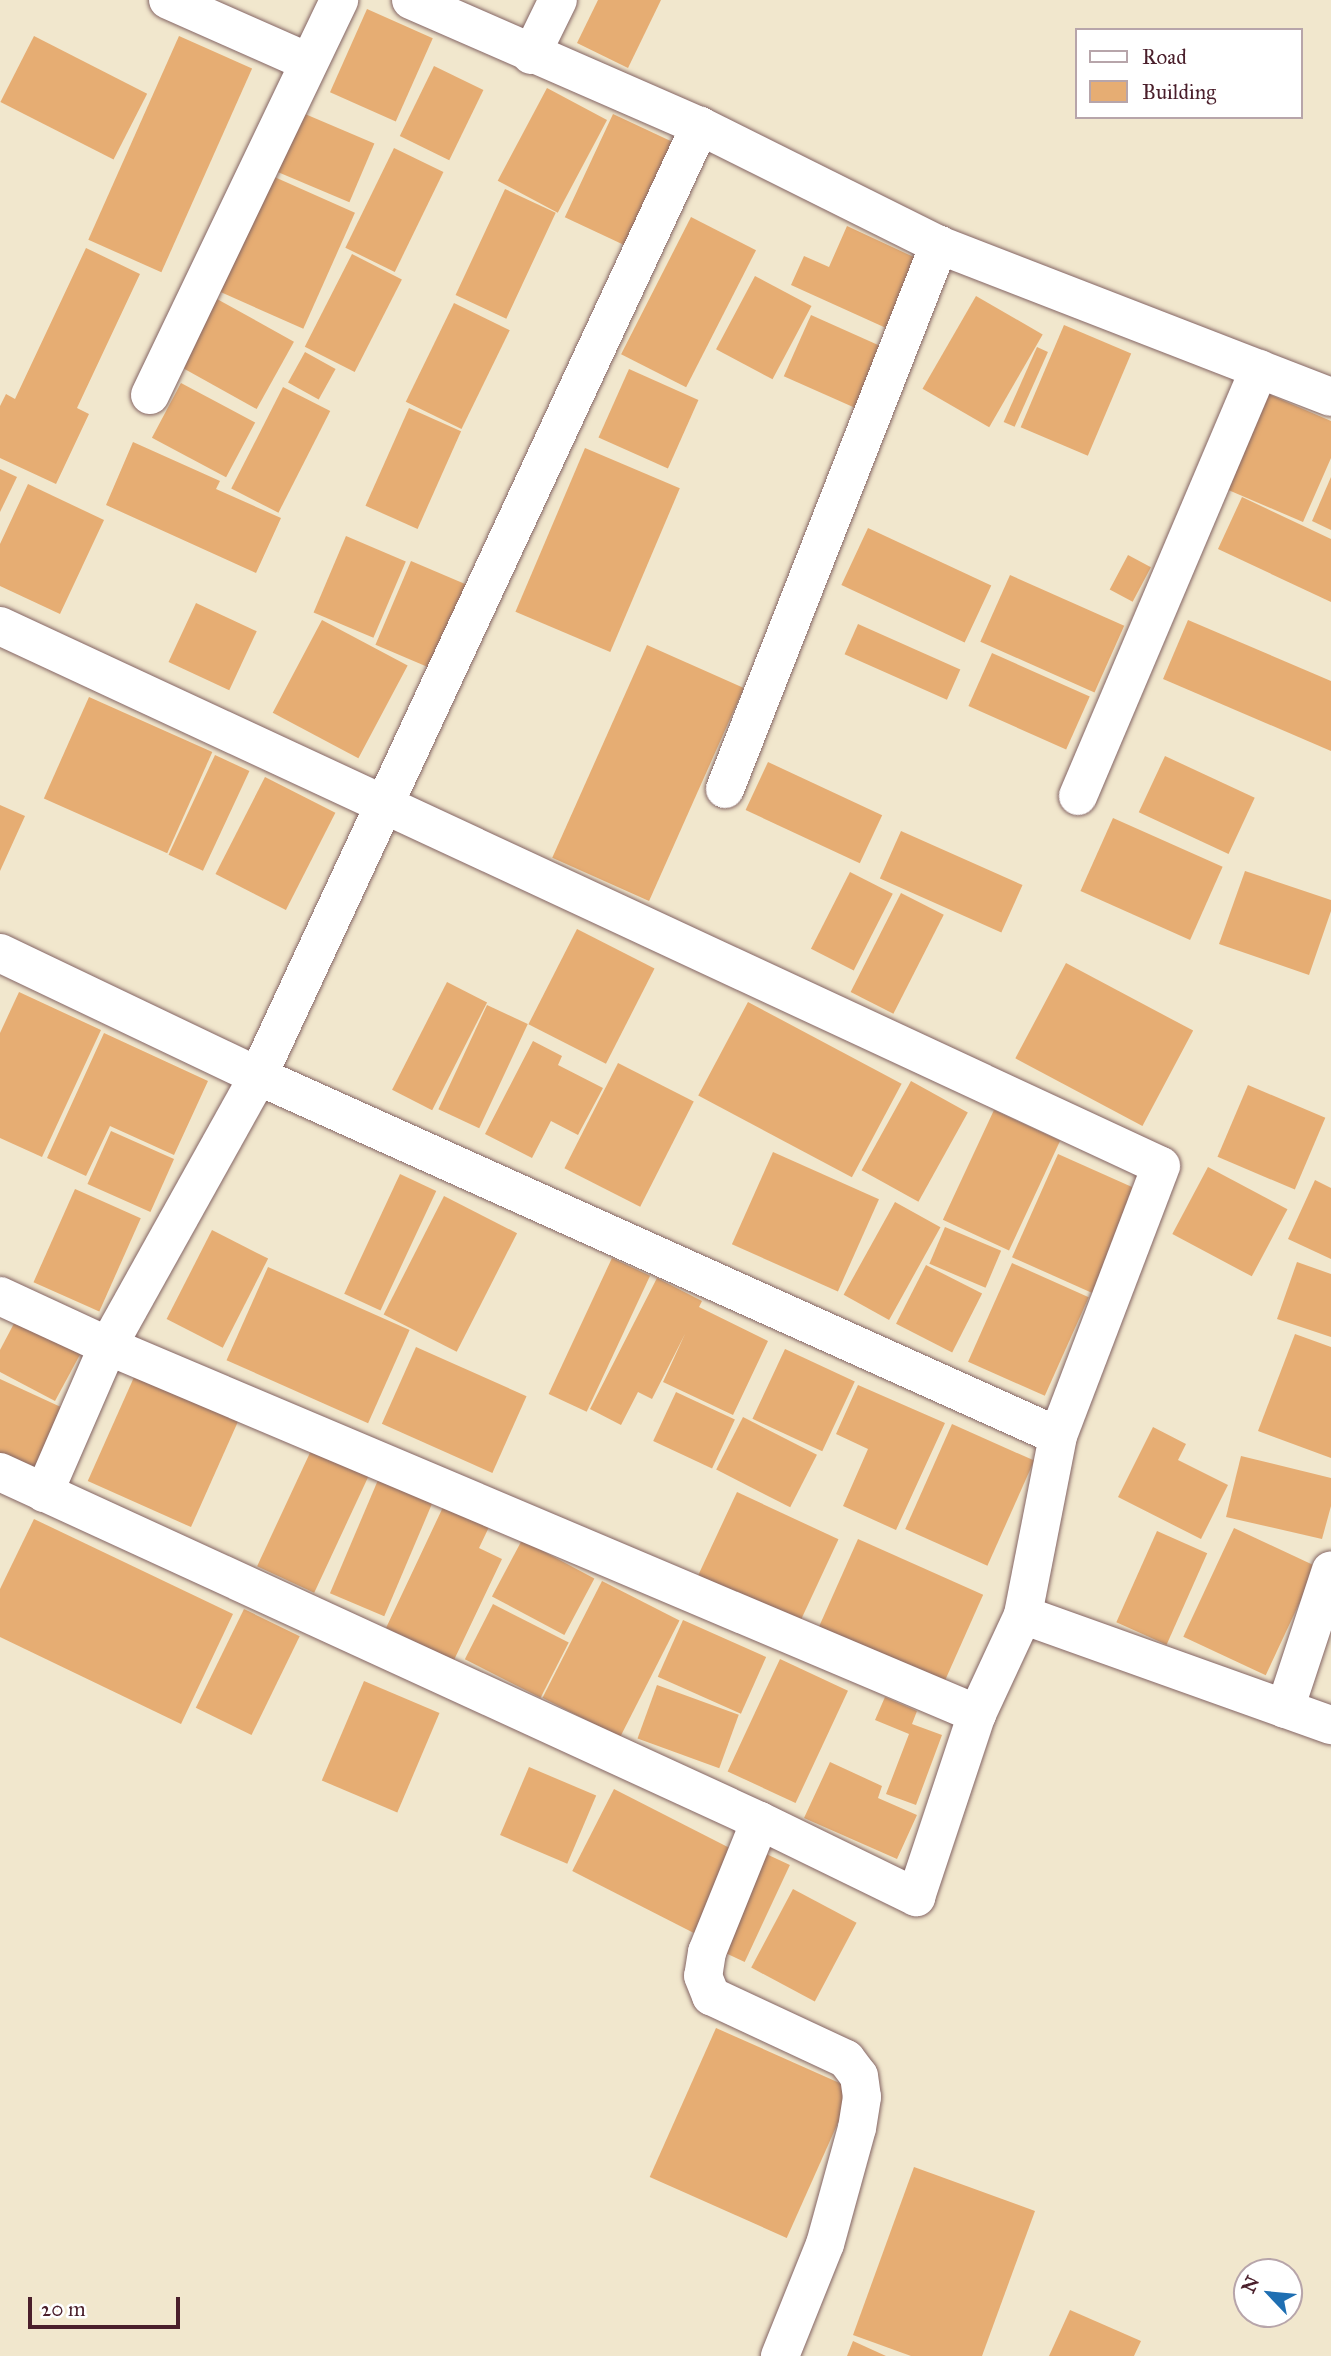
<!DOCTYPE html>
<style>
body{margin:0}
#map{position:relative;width:1331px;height:2356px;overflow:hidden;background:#f1e7cd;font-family:"IM FELL Great Primer",serif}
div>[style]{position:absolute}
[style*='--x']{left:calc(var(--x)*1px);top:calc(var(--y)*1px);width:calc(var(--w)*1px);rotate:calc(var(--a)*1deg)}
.building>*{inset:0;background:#e6ad73;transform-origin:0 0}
.roads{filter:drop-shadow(0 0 2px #846564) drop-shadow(0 0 2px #846564)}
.minor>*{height:38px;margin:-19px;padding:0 19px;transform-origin:19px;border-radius:19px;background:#fff}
span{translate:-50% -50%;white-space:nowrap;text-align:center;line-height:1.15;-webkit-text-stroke:5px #fff;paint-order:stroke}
.legend{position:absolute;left:1075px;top:28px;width:228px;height:91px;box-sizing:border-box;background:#fff;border:2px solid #b7a5aa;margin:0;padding:9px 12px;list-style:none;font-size:21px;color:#4a1f2b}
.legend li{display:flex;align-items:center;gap:14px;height:35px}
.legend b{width:35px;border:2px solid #b7a5aa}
.north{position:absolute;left:1233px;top:2258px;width:70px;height:70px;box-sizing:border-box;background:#fff;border:2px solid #b7a5aa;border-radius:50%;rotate:296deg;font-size:19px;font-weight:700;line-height:28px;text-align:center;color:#4a1f2b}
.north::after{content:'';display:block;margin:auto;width:24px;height:32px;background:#1f6fb2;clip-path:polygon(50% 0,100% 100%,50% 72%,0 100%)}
.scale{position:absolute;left:28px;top:2297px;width:152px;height:32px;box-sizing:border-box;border:4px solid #4a1f2b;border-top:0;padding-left:9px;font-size:21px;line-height:24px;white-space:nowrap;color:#4a1f2b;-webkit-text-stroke:5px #fff;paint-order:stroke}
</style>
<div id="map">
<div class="building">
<i style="clip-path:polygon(598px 0,661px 0,628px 68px,577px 43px)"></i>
<i style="left:367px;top:9px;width:72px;height:91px;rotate:24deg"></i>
<i style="left:34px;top:36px;width:127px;height:74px;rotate:27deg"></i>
<i style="left:179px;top:36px;width:80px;height:223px;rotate:24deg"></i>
<i style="left:434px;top:66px;width:55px;height:78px;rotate:26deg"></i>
<i style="left:547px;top:88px;width:68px;height:105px;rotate:28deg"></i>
<i style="left:298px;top:111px;width:83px;height:64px;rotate:23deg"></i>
<i style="left:613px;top:114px;width:66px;height:114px;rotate:25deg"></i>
<i style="left:394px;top:148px;width:55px;height:111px;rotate:26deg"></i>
<i style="left:270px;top:175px;width:93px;height:127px;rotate:24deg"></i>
<i style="left:505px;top:189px;width:56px;height:117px;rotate:25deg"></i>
<i style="left:691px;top:217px;width:73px;height:154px;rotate:27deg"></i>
<i style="clip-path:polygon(847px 226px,918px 259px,886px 328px,791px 285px,804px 256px,829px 267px)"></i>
<i style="clip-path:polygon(86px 248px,140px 274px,77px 408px,89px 414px,56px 484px,0 458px,0 406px,6px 394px,15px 399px)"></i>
<i style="left:352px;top:254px;width:56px;height:104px;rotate:27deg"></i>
<i style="left:755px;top:276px;width:64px;height:83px;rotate:28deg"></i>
<i style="left:976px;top:296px;width:77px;height:107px;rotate:30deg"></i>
<i style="left:217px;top:299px;width:88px;height:77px;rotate:29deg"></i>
<i style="left:454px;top:303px;width:62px;height:110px;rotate:26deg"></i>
<i style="left:811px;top:315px;width:79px;height:67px;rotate:24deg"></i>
<i style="left:1064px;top:325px;width:73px;height:111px;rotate:23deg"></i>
<i style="left:1037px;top:347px;width:12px;height:82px;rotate:24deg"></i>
<i style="left:305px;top:352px;width:35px;height:35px;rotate:29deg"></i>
<i style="left:629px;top:369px;width:76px;height:75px;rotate:24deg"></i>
<i style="left:181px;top:383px;width:84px;height:62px;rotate:28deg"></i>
<i style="left:283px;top:387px;width:53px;height:114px;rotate:27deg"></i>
<i style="clip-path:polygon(1268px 394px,1331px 421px,1331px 458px,1303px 522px,1226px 489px)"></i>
<i style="left:409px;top:408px;width:57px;height:107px;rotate:24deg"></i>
<i style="clip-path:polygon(133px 442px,220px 481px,216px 489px,281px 518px,256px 573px,106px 505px)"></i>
<i style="left:585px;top:448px;width:103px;height:178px;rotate:23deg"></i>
<i style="clip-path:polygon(0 469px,17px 477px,0 512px)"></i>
<i style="clip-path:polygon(1331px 477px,1331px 530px,1312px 521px)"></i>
<i style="clip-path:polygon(28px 484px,104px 520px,60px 614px,0 586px,0 544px)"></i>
<i style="clip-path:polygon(1242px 497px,1331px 539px,1331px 602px,1218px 549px)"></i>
<i style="left:868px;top:528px;width:136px;height:63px;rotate:25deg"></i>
<i style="left:346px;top:536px;width:65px;height:83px;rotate:23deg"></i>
<i style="left:1128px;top:555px;width:26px;height:39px;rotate:28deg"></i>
<i style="left:411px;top:561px;width:60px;height:91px;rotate:23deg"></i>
<i style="left:1010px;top:575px;width:125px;height:73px;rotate:24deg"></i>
<i style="left:196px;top:603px;width:67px;height:65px;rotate:25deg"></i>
<i style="left:322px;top:620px;width:97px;height:105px;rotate:28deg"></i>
<i style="clip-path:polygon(1188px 620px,1331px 681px,1331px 751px,1163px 679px)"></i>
<i style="left:858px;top:624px;width:112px;height:33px;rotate:24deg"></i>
<i style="left:647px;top:645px;width:106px;height:233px;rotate:24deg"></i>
<i style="left:992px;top:653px;width:107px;height:58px;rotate:24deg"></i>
<i style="left:89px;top:697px;width:135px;height:111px;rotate:24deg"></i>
<i style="left:215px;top:755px;width:38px;height:110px;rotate:25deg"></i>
<i style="left:1165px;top:756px;width:99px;height:62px;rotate:25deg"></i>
<i style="left:768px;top:762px;width:126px;height:53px;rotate:25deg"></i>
<i style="left:265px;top:777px;width:79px;height:109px;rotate:27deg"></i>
<i style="clip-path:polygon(0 805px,25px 816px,0 871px)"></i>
<i style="left:1113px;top:818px;width:120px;height:80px;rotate:24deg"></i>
<i style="left:901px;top:831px;width:133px;height:52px;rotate:24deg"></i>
<i style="clip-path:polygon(1245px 871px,1331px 900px,1331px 911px,1309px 975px,1219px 944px)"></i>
<i style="left:850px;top:872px;width:48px;height:86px;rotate:27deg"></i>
<i style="left:901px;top:893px;width:48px;height:111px;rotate:27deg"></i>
<i style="left:577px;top:929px;width:87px;height:107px;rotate:27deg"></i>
<i style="left:1066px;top:963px;width:144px;height:108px;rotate:28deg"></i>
<i style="left:447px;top:982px;width:45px;height:121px;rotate:27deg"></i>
<i style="clip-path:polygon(19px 992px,101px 1030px,42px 1157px,0 1138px,0 1033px)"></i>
<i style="left:748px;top:1002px;width:174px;height:106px;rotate:28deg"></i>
<i style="left:487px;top:1005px;width:45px;height:115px;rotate:25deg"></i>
<i style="clip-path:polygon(104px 1033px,208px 1081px,174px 1155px,110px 1126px,86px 1176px,47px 1158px)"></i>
<i style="clip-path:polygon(533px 1041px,562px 1056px,558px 1065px,603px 1088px,578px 1135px,551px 1121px,532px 1158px,485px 1134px)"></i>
<i style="left:618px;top:1063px;width:85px;height:118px;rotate:27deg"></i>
<i style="left:911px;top:1081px;width:65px;height:102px;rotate:29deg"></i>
<i style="left:1248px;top:1085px;width:84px;height:78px;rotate:23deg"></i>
<i style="left:994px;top:1110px;width:73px;height:121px;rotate:25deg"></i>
<i style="left:111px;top:1131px;width:69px;height:58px;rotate:24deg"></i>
<i style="left:773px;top:1152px;width:116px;height:101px;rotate:24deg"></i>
<i style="left:1058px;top:1154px;width:89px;height:113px;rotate:24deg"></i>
<i style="left:1208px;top:1167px;width:90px;height:76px;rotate:28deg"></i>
<i style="left:400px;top:1174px;width:40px;height:132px;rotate:25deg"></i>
<i style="clip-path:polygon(1315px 1180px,1331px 1188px,1331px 1259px,1288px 1239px)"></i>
<i style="left:75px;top:1189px;width:72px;height:102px;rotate:24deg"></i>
<i style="left:444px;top:1196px;width:82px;height:133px;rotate:27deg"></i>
<i style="left:895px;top:1202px;width:52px;height:106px;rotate:29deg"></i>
<i style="left:945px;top:1227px;width:61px;height:40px;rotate:23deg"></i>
<i style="left:212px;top:1230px;width:63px;height:100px;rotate:27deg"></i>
<i style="left:612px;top:1258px;width:42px;height:150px;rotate:25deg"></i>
<i style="clip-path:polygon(1297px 1262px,1331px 1274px,1331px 1337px,1277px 1319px)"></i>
<i style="left:1012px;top:1263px;width:84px;height:108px;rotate:24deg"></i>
<i style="left:926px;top:1265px;width:63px;height:66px;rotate:27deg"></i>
<i style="left:268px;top:1267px;width:155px;height:102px;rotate:24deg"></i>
<i style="clip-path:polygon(657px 1278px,702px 1301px,699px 1307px,768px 1341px,733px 1415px,663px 1382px,685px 1334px,652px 1399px,638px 1392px,621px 1425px,590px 1409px)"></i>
<i style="clip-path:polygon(19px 1314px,83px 1349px,55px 1401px,0 1372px,0 1350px)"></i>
<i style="clip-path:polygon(1295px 1334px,1331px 1347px,1331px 1458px,1258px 1431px)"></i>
<i style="left:416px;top:1347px;width:121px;height:84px;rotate:24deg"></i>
<i style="left:785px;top:1349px;width:77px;height:77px;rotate:25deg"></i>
<i style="left:139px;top:1366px;width:113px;height:126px;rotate:24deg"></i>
<i style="clip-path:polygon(0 1379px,63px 1408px,35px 1471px,0 1454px)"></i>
<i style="clip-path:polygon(858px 1385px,945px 1423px,896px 1530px,843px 1506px,868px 1449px,836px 1434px)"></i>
<i style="left:676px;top:1392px;width:65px;height:54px;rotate:25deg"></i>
<i style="left:743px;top:1417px;width:83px;height:59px;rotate:27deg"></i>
<i style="left:952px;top:1424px;width:90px;height:115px;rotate:24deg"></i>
<i style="clip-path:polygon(1153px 1427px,1186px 1444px,1178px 1460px,1228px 1485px,1201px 1539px,1118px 1497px)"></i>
<i style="left:315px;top:1442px;width:63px;height:137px;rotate:25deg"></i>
<i style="clip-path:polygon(1241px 1456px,1331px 1478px,1331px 1506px,1322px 1539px,1226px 1517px)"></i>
<i style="left:378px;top:1480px;width:59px;height:123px;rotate:23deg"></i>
<i style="left:737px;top:1492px;width:112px;height:93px;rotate:25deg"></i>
<i style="clip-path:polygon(444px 1505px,489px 1527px,479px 1548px,502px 1559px,454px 1660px,386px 1628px)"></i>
<i style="clip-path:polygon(34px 1519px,233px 1614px,181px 1724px,0 1637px,0 1589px)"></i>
<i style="left:1234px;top:1528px;width:91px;height:120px;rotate:25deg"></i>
<i style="left:1157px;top:1531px;width:55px;height:100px;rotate:24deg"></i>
<i style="left:858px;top:1539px;width:137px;height:96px;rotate:24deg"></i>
<i style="left:522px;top:1540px;width:82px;height:64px;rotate:28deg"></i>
<i style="left:602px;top:1581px;width:87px;height:131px;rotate:27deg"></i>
<i style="left:493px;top:1604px;width:85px;height:62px;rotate:27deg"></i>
<i style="left:244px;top:1609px;width:62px;height:110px;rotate:26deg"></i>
<i style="left:683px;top:1620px;width:91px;height:62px;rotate:24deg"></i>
<i style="left:780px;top:1659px;width:75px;height:124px;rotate:25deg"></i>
<i style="left:364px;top:1681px;width:82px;height:108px;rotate:23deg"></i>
<i style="left:657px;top:1685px;width:87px;height:57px;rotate:20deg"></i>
<i style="clip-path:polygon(885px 1697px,917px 1711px,912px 1724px,942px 1735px,916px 1805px,886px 1794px,909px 1734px,875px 1720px)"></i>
<i style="clip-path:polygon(830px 1762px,882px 1786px,878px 1798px,917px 1815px,897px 1859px,804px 1818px)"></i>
<i style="left:529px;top:1767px;width:73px;height:74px;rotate:23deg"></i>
<i style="left:614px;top:1789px;width:137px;height:92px;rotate:27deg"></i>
<i style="left:760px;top:1851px;width:33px;height:107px;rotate:25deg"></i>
<i style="left:793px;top:1889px;width:72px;height:89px;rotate:28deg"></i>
<i style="left:716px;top:2028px;width:150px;height:163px;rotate:24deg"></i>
<i style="clip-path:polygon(914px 2167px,1035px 2211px,982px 2356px,911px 2356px,853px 2335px)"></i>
<i style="clip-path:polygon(1070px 2310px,1141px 2341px,1134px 2356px,1049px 2356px)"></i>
<i style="clip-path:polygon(853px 2341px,886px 2356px,847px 2356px)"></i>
</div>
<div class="roads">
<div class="minor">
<i style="--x:168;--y:0;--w:153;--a:23.9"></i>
<i style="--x:411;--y:0;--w:315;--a:23.6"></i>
<i style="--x:700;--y:126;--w:267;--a:26.5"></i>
<i style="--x:939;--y:245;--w:420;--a:21.2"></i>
<i style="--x:531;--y:55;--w:61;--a:-63.9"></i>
<i style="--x:150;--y:395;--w:438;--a:-64.4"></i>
<i style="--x:0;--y:626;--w:1280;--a:24.94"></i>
<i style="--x:1161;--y:1166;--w:289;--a:110.9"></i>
<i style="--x:1058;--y:1436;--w:182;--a:101.1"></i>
<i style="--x:1023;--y:1615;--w:327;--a:19.7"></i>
<i style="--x:725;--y:789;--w:585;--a:-68.53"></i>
<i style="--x:1078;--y:796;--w:464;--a:-67"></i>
<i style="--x:0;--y:953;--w:286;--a:25.5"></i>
<i style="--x:258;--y:1076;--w:877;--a:24.23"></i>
<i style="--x:0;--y:1296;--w:119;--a:24.8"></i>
<i style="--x:108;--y:1346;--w:944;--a:22.95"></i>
<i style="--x:0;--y:1472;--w:836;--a:24.67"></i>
<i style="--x:760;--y:1821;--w:174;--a:26"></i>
<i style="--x:916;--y:1897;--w:193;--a:-71.6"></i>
<i style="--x:977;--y:1714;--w:109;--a:-65.1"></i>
<i style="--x:44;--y:1493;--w:160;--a:-66.5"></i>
<i style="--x:108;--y:1346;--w:309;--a:-60.9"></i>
<i style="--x:258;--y:1076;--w:1048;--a:-65.05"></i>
<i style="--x:1285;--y:1709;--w:146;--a:-71.7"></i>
<i style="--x:760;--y:1821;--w:141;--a:112"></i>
<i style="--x:707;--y:1952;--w:24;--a:99"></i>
<i style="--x:703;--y:1976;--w:22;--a:68"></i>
<i style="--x:711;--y:1996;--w:149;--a:25"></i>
<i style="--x:846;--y:2059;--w:21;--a:53"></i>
<i style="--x:859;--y:2076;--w:21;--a:82"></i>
<i style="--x:862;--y:2097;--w:31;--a:99"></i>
<i style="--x:857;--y:2128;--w:120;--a:105.4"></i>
<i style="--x:825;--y:2244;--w:121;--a:111.9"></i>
</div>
</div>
<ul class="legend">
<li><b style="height:9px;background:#fff"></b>Road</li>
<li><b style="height:19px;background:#e6ad73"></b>Building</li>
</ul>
<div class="north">N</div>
<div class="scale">20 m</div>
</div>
